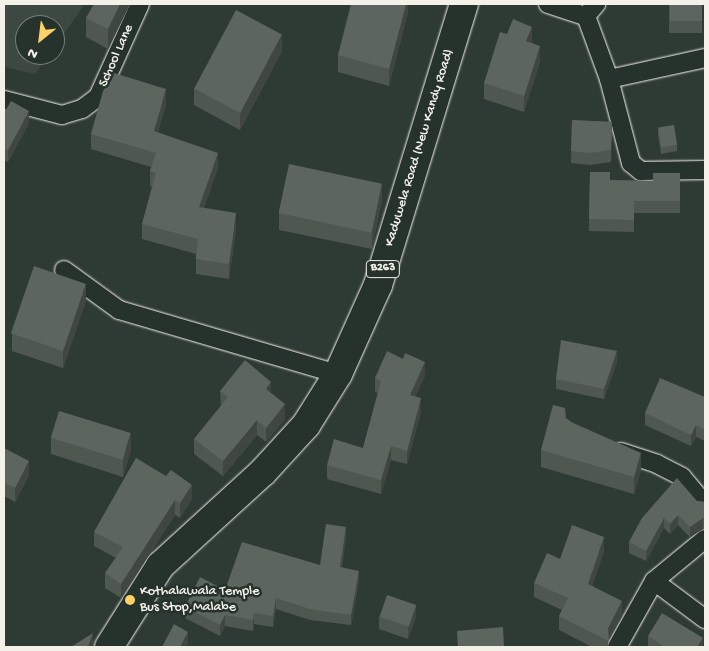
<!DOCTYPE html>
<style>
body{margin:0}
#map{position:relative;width:709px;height:651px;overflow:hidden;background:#2e3b34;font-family:"Gochi Hand",sans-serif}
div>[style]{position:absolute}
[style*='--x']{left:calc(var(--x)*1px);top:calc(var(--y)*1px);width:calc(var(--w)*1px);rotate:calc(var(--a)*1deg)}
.built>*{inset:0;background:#3c4841}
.roads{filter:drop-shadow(0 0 1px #f4f1e8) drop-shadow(0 0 1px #f4f1e8)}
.minor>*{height:18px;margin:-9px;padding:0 9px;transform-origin:9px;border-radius:9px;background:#26332d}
.primary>*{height:28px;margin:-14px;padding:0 14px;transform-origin:14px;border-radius:14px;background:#26332d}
.wall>*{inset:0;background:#4f5751;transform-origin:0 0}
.shaded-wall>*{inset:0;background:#404742}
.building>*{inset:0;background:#5c655e;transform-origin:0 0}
.dots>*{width:14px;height:14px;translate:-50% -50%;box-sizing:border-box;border:2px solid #26332d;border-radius:50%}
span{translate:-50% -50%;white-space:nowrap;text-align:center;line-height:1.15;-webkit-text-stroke:5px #26332d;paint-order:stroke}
.shield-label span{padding:1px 4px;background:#26332d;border:1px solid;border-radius:4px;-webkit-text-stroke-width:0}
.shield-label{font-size:12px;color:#f4f1e8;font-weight:700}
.street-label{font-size:14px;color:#f4f1e8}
.poi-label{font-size:14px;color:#f4f1e8}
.left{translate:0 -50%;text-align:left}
.frame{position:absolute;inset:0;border:5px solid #f4f1e8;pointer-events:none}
.north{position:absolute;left:15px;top:15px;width:50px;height:50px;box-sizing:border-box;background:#26332d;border:1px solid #787f78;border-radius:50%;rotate:209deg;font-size:14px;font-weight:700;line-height:20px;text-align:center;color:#f4f1e8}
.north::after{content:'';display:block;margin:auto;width:18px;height:22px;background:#ffd166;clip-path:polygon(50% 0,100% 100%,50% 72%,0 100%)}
</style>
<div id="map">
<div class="built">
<i style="clip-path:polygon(4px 4px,85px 4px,55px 46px,55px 25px,25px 25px,25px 55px,48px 55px,35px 74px,4px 67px)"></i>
</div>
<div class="roads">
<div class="minor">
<i style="--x:548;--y:4;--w:40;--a:18"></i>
<i style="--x:586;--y:16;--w:67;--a:69.9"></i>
<i style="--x:609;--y:79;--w:87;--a:75.3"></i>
<i style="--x:631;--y:163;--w:13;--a:39"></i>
<i style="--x:641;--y:171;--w:64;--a:-0.9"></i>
<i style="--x:586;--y:16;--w:16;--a:-50"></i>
<i style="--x:609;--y:79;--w:98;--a:-12.3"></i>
<i style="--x:4;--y:100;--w:60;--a:14.5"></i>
<i style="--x:62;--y:115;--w:21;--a:-17"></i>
<i style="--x:82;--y:109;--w:20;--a:-37"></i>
<i style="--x:98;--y:97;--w:102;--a:-65.7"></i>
<i style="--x:64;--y:270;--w:68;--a:36"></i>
<i style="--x:119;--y:310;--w:228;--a:16.3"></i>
<i style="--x:621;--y:452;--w:38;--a:18"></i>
<i style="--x:657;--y:464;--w:28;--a:27"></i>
<i style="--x:682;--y:477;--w:35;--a:50"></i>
<i style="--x:654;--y:581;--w:64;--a:36.7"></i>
<i style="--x:617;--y:647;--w:76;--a:-60.7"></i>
<i style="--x:654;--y:581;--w:66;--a:-39.5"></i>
</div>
<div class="primary">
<i style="--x:109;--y:647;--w:96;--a:-57.8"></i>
<i style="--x:160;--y:566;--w:139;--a:-42.4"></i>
<i style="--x:263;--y:472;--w:64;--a:-47.5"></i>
<i style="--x:306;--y:425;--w:60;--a:-57.9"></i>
<i style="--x:338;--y:374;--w:98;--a:-65.8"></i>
<i style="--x:378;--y:285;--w:294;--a:-73"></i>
</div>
</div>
<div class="wall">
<i style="clip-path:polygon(94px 4px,130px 4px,108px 49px,86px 37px,86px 18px)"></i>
<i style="clip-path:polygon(408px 4px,408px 12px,389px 86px,338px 72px,338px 55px)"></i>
<i style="left:669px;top:4px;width:33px;height:29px"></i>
<i style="clip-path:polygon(532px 43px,540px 62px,524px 112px,484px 99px,484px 83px)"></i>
<i style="clip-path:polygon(282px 51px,240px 130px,194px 105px,194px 88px)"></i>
<i style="clip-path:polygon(166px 104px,158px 132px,218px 168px,204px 208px,236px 229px,229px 279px,196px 274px,196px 254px,142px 239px,142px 224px,152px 187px,150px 186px,150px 171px,151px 167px,91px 149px,91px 134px)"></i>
<i style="clip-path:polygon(4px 113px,29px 123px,8px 162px,4px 160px)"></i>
<i style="clip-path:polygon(572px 120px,612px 122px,611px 162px,590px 165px,571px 163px)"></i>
<i style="clip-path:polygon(658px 128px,677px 145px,677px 151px,661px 154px,658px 134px)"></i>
<i style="clip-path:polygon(590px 172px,610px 180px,653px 181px,680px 173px,680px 213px,634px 213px,634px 232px,589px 231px)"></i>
<i style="clip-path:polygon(382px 200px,372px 249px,279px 230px,279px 213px)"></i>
<i style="clip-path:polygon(86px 301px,63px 368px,12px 351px,12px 334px)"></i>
<i style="clip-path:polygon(617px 362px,604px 399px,556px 389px,556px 379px)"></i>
<i style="clip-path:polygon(425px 376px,415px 397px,421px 412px,407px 464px,391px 460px,381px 494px,327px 479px,327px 465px,363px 448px,378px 393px,375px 392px,375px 378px)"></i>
<i style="clip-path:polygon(220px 391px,271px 393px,285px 419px,266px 442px,257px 435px,223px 476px,194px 454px,194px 439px,221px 406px)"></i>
<i style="clip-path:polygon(705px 397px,705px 441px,696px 437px,691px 446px,645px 425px,645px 413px)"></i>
<i style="clip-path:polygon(566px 418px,571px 422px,641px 470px,634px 494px,541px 467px,541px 450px)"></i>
<i style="clip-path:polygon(51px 438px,131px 450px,123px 477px,51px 454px)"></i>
<i style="clip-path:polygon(4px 448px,29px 475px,15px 502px,4px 496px)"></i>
<i style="clip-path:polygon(136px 458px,192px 499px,180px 518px,175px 515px,121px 598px,105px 588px,105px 573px,116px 558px,94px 546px,94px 532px)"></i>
<i style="clip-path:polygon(697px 501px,705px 502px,705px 529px,703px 529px,690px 537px,678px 525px,670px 534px,664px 528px,646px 561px,629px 553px,629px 542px,642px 518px)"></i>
<i style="clip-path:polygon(346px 538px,342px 567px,359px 581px,351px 625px,310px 620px,276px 609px,273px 627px,254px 624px,253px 631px,225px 626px,220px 636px,185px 618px,185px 607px,225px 590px,320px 565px)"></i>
<i style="clip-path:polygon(604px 551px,592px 586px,622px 616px,608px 641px,609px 647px,592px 647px,559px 630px,559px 616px,562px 610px,534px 597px,534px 583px,560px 559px)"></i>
<i style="clip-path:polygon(379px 617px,416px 617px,408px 639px,379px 629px)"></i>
<i style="clip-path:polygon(648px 636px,703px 647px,648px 647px)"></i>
</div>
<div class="shaded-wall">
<i style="clip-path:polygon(120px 4px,130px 4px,108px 49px,108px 29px)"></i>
<i style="clip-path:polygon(406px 4px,408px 4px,408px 12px,389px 86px,389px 69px)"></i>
<i style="clip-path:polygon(532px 27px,532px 43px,526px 41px)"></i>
<i style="clip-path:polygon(282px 34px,282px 51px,240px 130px,240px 113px)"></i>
<i style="clip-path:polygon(540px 46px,540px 62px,524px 112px,524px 96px)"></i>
<i style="clip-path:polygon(166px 89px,166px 104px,154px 146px,154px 131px)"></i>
<i style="clip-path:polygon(29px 111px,29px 123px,8px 162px,8px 150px)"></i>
<i style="clip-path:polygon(218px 153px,218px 168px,199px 223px,199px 207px)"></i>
<i style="clip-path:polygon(382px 183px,382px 200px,372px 249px,372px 232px)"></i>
<i style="clip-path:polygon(236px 213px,236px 229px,229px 279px,229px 264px)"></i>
<i style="clip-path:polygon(86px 284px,86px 301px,63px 368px,63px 351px)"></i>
<i style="clip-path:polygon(617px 351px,617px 362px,604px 399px,604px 389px)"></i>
<i style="clip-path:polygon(425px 362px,425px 376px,410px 409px,410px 395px)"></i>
<i style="clip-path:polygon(271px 382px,271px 397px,266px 389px)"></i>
<i style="clip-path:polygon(421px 398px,421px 412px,407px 464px,407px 451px)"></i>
<i style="clip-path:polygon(285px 404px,285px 419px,266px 442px,266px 428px)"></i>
<i style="clip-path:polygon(257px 420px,257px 435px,223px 476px,223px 461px)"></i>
<i style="clip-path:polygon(696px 425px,696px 437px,691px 446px,691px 435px)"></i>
<i style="clip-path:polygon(131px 433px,131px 450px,123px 477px,123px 460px)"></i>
<i style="clip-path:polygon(391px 446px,391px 460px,381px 494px,381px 480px)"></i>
<i style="clip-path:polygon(641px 453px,641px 470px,634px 494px,634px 477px)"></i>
<i style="clip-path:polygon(29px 461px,29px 475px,15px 502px,15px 488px)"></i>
<i style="clip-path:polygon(192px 485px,192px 499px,180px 518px,180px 503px)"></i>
<i style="clip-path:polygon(175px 500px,175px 515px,121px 598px,121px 584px)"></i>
<i style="clip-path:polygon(678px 515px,678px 525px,670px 534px,670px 524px)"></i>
<i style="clip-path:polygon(664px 518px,664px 528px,646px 561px,646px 551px)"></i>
<i style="clip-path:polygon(703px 518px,703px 529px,690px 537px,690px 527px)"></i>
<i style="clip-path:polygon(346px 527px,346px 538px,340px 577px,340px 567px)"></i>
<i style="clip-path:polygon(604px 537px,604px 551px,588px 598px,588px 584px)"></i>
<i style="clip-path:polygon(359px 571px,359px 581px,351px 625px,351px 615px)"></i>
<i style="clip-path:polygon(276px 598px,276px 609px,273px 627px,273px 616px)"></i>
<i style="clip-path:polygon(622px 601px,622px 616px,608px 641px,608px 628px)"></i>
<i style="clip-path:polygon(416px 605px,416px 617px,408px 639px,408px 628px)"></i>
<i style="clip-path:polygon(254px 613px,254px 624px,253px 631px,253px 620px)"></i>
<i style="clip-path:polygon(225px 615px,225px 626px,220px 636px,220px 625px)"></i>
<i style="clip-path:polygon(188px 632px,188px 644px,186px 647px,180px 647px)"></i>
<i style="clip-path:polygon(93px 633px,93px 645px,92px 647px,88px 647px)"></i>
<i style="clip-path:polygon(703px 638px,703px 647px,697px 647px)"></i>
</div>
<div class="building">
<i style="clip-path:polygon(94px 4px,120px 4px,108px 29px,86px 18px)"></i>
<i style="clip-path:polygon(351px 4px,406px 4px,389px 69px,338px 55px)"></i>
<i style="left:670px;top:4px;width:32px;height:17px"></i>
<i style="left:236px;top:10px;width:52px;height:89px;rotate:28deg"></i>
<i style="clip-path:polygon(513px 19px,532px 27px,526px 41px,540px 46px,524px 96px,484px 83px,500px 32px,507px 34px)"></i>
<i style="clip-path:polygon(114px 73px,166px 89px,154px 131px,218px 153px,199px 207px,236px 213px,229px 264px,196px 259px,198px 239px,142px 224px,156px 173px,150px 171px,156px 153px,91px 134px,103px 91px)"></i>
<i style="clip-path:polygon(11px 101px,29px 111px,8px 150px,4px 148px,4px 113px)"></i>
<i style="clip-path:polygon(572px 120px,612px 122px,611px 150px,590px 153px,571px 151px)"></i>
<i style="left:674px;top:125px;width:20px;height:16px;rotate:81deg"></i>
<i style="left:289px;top:164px;width:95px;height:50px;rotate:12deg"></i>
<i style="clip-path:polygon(590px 172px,610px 172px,610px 180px,653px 181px,653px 173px,680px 173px,680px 201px,634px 201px,634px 220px,589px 219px)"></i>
<i style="left:34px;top:266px;width:55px;height:71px;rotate:19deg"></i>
<i style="clip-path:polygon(561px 340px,617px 351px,604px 389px,556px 379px)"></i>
<i style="clip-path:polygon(387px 351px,403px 359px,405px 353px,425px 362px,410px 395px,421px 398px,407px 451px,391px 446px,381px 480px,327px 465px,334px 439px,363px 448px,381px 381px,375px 378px)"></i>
<i style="clip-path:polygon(245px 360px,271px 382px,266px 389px,285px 404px,266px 428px,257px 420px,223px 461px,194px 439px,228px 397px,220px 391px)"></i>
<i style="clip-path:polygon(660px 378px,705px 397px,705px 430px,696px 425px,691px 435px,645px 413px)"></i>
<i style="clip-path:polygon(553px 405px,565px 408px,566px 418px,571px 422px,641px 453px,634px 477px,541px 450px)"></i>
<i style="left:59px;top:411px;width:75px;height:28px;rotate:17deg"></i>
<i style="clip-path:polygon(4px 448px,29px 461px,15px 488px,4px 482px)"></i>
<i style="clip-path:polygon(136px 458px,166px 476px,171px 470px,192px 485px,180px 503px,175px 500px,121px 584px,105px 573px,123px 547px,94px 532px)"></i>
<i style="clip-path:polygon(677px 478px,697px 501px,705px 502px,705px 519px,703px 518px,690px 527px,678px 515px,670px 524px,664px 518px,646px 551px,629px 542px,642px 518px)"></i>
<i style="clip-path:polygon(326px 524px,346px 527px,340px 567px,359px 571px,351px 615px,310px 609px,276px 598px,273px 616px,254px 613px,253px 620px,225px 615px,220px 625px,185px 607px,200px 577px,225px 590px,242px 542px,320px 565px)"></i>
<i style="clip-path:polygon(572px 525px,604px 537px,588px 584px,622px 601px,608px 628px,609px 641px,559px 616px,568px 598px,534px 583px,547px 553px,560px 559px)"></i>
<i style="left:387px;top:595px;width:31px;height:23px;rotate:19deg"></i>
<i style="clip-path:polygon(662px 613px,703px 638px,697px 647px,665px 647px,648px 636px)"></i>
<i style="clip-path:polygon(174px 624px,188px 632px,180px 647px,162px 647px)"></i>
<i style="clip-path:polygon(503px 627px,504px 647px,458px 647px,457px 631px)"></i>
<i style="clip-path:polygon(93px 633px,88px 647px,71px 647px)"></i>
</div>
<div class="dots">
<i style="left:130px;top:600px;background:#ffd166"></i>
</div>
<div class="shield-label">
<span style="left:383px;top:269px">B263</span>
</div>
<div class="street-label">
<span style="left:117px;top:56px;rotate:-66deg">School Lane</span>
<span style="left:420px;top:148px;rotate:-73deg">Kaduwela Road (New Kandy Road)</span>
</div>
<div class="poi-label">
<span class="left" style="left:140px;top:600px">Kothalawala Temple<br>Bus Stop,Malabe</span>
</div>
<div class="frame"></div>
<div class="north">N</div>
</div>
